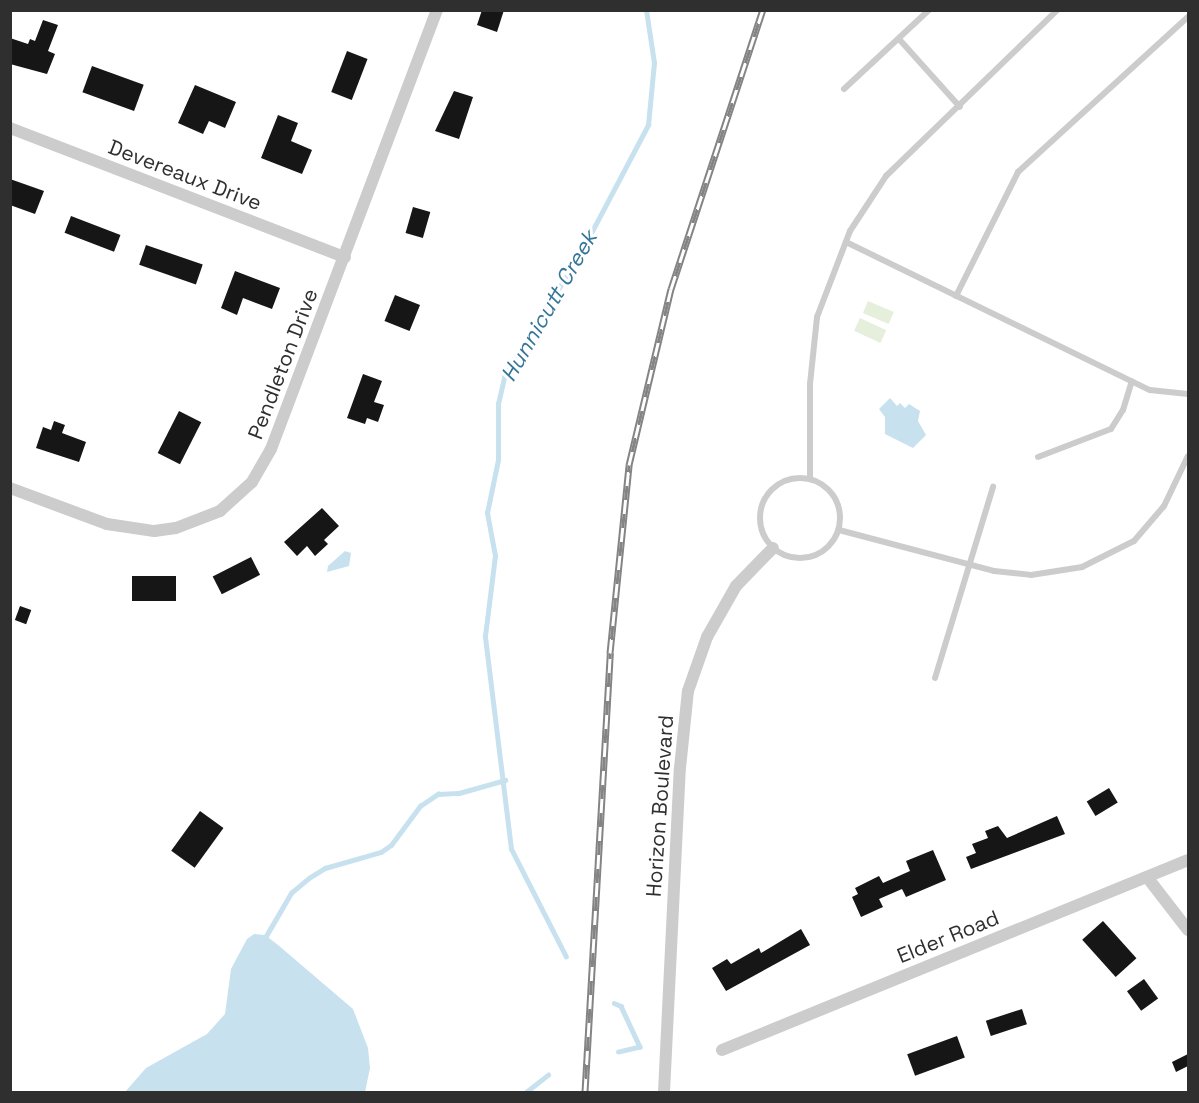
<!DOCTYPE html>
<style>
body{margin:0}
#map{position:relative;width:1199px;height:1103px;overflow:hidden;background:#fff;font-family:"Space Grotesk",sans-serif}
div>[style]{position:absolute}
[style*='--x']{left:calc(var(--x)*1px);top:calc(var(--y)*1px);width:calc(var(--w)*1px);rotate:calc(var(--a)*1deg)}
.green>*{inset:0;background:#e6eedc;transform-origin:0 0}
.water>*{inset:0;background:#c7e1ef}
.stream>*{height:4.5px;margin:-2.25px;padding:0 2.25px;transform-origin:2.25px;border-radius:2.25px;background:#c7e1ef}
.building>*{inset:0;background:#161616;transform-origin:0 0}
.service>*{height:6px;margin:-3px;padding:0 3px;transform-origin:3px;border-radius:3px;background:#ccc}
.service>.ring{margin:-3px;padding:0;box-sizing:content-box;background:none;border:6px solid #ccc;border-radius:50%}
.minor>*{height:12px;margin:-6px;padding:0 6px;transform-origin:6px;border-radius:6px;background:#ccc}
.rail>*{height:7px;margin-top:-3.5px;transform-origin:0;background:repeating-linear-gradient(90deg,#fff 0 14px,#848484 0 28px);box-sizing:border-box;border-block:2px solid #848484}
span{translate:-50% -50%;white-space:nowrap;text-align:center;line-height:1.15;-webkit-text-stroke:6px #fff;paint-order:stroke}
.street-label{font-size:21px;color:#2f2f2f}
.water-label{font-size:22px;color:#367698;font-style:italic}
.frame{position:absolute;inset:0;border:12px solid #2f2f2f;pointer-events:none}
</style>
<div id="map">
<div class="green">
<i style="left:868px;top:301px;width:28px;height:13px;rotate:23deg"></i>
<i style="left:860px;top:318px;width:29px;height:14px;rotate:25deg"></i>
</div>
<div class="water">
<i style="clip-path:polygon(890px 398px,897px 406px,900px 403px,905px 408px,909px 404px,920px 411px,918px 421px,926px 435px,913px 448px,885px 434px,885px 417px,879px 409px)"></i>
<i style="clip-path:polygon(345px 551px,351px 553px,349px 566px,327px 572px,328px 566px)"></i>
<i style="clip-path:polygon(254px 934px,265px 935px,278px 945px,353px 1009px,368px 1048px,370px 1068px,365px 1092px,125px 1092px,146px 1068px,207px 1034px,225px 1014px,231px 969px,247px 939px)"></i>
</div>
<div class="stream">
<i style="--x:266;--y:936;--w:50;--a:-59.8"></i>
<i style="--x:291;--y:893;--w:23;--a:-40"></i>
<i style="--x:309;--y:878;--w:19;--a:-32"></i>
<i style="--x:325;--y:868;--w:58;--a:-15.9"></i>
<i style="--x:381;--y:852;--w:12;--a:-35"></i>
<i style="--x:391;--y:845;--w:49;--a:-53.4"></i>
<i style="--x:420;--y:806;--w:22;--a:-34"></i>
<i style="--x:438;--y:794;--w:21;--a:-3"></i>
<i style="--x:459;--y:793;--w:48;--a:-15.8"></i>
<i style="--x:566;--y:957;--w:121;--a:-117"></i>
<i style="--x:511;--y:849;--w:215;--a:-97"></i>
<i style="--x:485;--y:636;--w:81;--a:-82.9"></i>
<i style="--x:495;--y:556;--w:44;--a:-100.5"></i>
<i style="--x:487;--y:513;--w:54;--a:-78.3"></i>
<i style="--x:498;--y:460;--w:56;--a:-90"></i>
<i style="--x:498;--y:404;--w:28;--a:-77"></i>
<i style="--x:504;--y:377;--w:145;--a:-58.3"></i>
<i style="--x:580;--y:254;--w:146;--a:-62.2"></i>
<i style="--x:648;--y:125;--w:62;--a:-84.5"></i>
<i style="--x:654;--y:63;--w:54;--a:-98.6"></i>
<i style="--x:614;--y:1003;--w:8;--a:23"></i>
<i style="--x:621;--y:1006;--w:45;--a:65.1"></i>
<i style="--x:640;--y:1047;--w:22;--a:167"></i>
<i style="--x:526;--y:1092;--w:28;--a:-38"></i>
</div>
<div class="building">
<i style="clip-path:polygon(482px 10px,504px 10px,497px 32px,477px 25px)"></i>
<i style="clip-path:polygon(43px 20px,58px 25px,48px 51px,55px 54px,47px 74px,10px 64px,10px 38px,28px 44px,30px 39px,35px 41px)"></i>
<i style="left:347px;top:51px;width:22px;height:44px;rotate:21deg"></i>
<i style="left:92px;top:66px;width:55px;height:28px;rotate:20deg"></i>
<i style="clip-path:polygon(195px 85px,236px 102px,225px 128px,209px 121px,203px 134px,178px 123px)"></i>
<i style="clip-path:polygon(454px 91px,473px 97px,459px 139px,435px 131px)"></i>
<i style="clip-path:polygon(278px 115px,298px 123px,291px 141px,312px 150px,302px 174px,261px 158px)"></i>
<i style="clip-path:polygon(10px 179px,44px 191px,35px 214px,10px 205px)"></i>
<i style="left:413px;top:207px;width:18px;height:27px;rotate:16deg"></i>
<i style="left:71px;top:216px;width:53px;height:18px;rotate:21deg"></i>
<i style="left:146px;top:245px;width:60px;height:21px;rotate:19deg"></i>
<i style="clip-path:polygon(235px 271px,280px 288px,272px 309px,243px 298px,237px 315px,221px 308px)"></i>
<i style="left:395px;top:295px;width:27px;height:28px;rotate:22deg"></i>
<i style="clip-path:polygon(363px 374px,382px 381px,374px 402px,384px 405px,378px 422px,367px 418px,365px 424px,347px 418px)"></i>
<i style="left:179px;top:411px;width:25px;height:47px;rotate:27deg"></i>
<i style="clip-path:polygon(54px 421px,65px 425px,62px 433px,86px 442px,79px 462px,36px 448px,43px 427px,51px 430px)"></i>
<i style="clip-path:polygon(322px 508px,339px 526px,324px 540px,328px 544px,315px 556px,307px 546px,297px 556px,284px 542px)"></i>
<i style="left:251px;top:557px;width:20px;height:43px;rotate:63deg"></i>
<i style="left:176px;top:576px;width:25px;height:44px;rotate:90deg"></i>
<i style="left:20px;top:606px;width:12px;height:15px;rotate:20deg"></i>
<i style="left:1109px;top:788px;width:17px;height:26px;rotate:59deg"></i>
<i style="left:200px;top:811px;width:29px;height:49px;rotate:36deg"></i>
<i style="clip-path:polygon(1057px 816px,1065px 834px,971px 869px,966px 857px,976px 853px,972px 844px,988px 838px,985px 831px,998px 826px,1007px 838px)"></i>
<i style="clip-path:polygon(933px 850px,946px 880px,906px 897px,902px 889px,879px 899px,883px 907px,861px 917px,852px 897px,858px 894px,855px 888px,879px 876px,883px 883px,910px 871px,906px 861px)"></i>
<i style="left:1103px;top:921px;width:50px;height:28px;rotate:48deg"></i>
<i style="clip-path:polygon(801px 929px,810px 945px,726px 991px,712px 968px,727px 959px,731px 964px,759px 948px,761px 953px)"></i>
<i style="left:1144px;top:979px;width:24px;height:21px;rotate:54deg"></i>
<i style="left:1022px;top:1009px;width:16px;height:38px;rotate:72deg"></i>
<i style="left:957px;top:1036px;width:23px;height:53px;rotate:70deg"></i>
<i style="clip-path:polygon(1188px 1054px,1188px 1066px,1176px 1072px,1172px 1062px)"></i>
</div>
<div class="service">
<i style="--x:899;--y:39;--w:91;--a:48.1"></i>
<i style="--x:844;--y:89;--w:116;--a:-42.9"></i>
<i style="--x:846;--y:242;--w:338;--a:26"></i>
<i style="--x:1150;--y:390;--w:38;--a:6"></i>
<i style="--x:956;--y:296;--w:139;--a:-63.4"></i>
<i style="--x:1018;--y:172;--w:230;--a:-42.4"></i>
<i style="--x:1038;--y:457;--w:78;--a:-21"></i>
<i style="--x:1111;--y:429;--w:22;--a:-58"></i>
<i style="--x:1123;--y:410;--w:30;--a:-73"></i>
<i class="ring" style="left:760px;top:478px;width:74px;height:74px"></i>
<i style="--x:810;--y:478;--w:94;--a:-90"></i>
<i style="--x:810;--y:384;--w:67;--a:-84"></i>
<i style="--x:817;--y:317;--w:92;--a:-69"></i>
<i style="--x:850;--y:231;--w:66;--a:-56.8"></i>
<i style="--x:886;--y:176;--w:238;--a:-44.1"></i>
<i style="--x:839;--y:530;--w:160;--a:14.8"></i>
<i style="--x:994;--y:571;--w:37;--a:6"></i>
<i style="--x:1031;--y:575;--w:52;--a:-8.9"></i>
<i style="--x:1082;--y:567;--w:58;--a:-26.6"></i>
<i style="--x:1134;--y:541;--w:46;--a:-49.4"></i>
<i style="--x:1164;--y:506;--w:55;--a:-64.4"></i>
<i style="--x:935;--y:678;--w:200;--a:-73.1"></i>
</div>
<div class="minor">
<i style="--x:10;--y:128;--w:359;--a:21.1"></i>
<i style="--x:10;--y:488;--w:103;--a:20.4"></i>
<i style="--x:107;--y:524;--w:48;--a:8.5"></i>
<i style="--x:154;--y:531;--w:22;--a:-8"></i>
<i style="--x:176;--y:528;--w:47;--a:-21.1"></i>
<i style="--x:220;--y:511;--w:43;--a:-42.2"></i>
<i style="--x:252;--y:482;--w:38;--a:-60"></i>
<i style="--x:271;--y:449;--w:469;--a:-69.3"></i>
<i style="--x:1147;--y:877;--w:67;--a:52.3"></i>
<i style="--x:722;--y:1050;--w:503;--a:-22.18"></i>
<i style="--x:664;--y:1092;--w:324;--a:-87.2"></i>
<i style="--x:680;--y:768;--w:77;--a:-84.1"></i>
<i style="--x:688;--y:691;--w:57;--a:-70.6"></i>
<i style="--x:707;--y:637;--w:59;--a:-60.4"></i>
<i style="--x:736;--y:586;--w:53;--a:-45.8"></i>
</div>
<div class="rail">
<i style="--x:585;--y:1092;--w:440;--a:-86.7"></i>
<i style="--x:610;--y:653;--w:189;--a:-84.2"></i>
<i style="--x:629;--y:465;--w:181;--a:-76.6"></i>
<i style="--x:671;--y:289;--w:294;--a:-71.8"></i>
</div>
<div class="street-label">
<span style="left:185px;top:175px;rotate:21deg">Devereaux Drive</span>
<span style="left:283px;top:364px;rotate:-69deg">Pendleton Drive</span>
<span style="left:660px;top:806px;rotate:-86deg">Horizon Boulevard</span>
<span style="left:948px;top:937px;rotate:-22deg">Elder Road</span>
</div>
<div class="water-label">
<span style="left:549px;top:306px;rotate:-60deg">Hunnicutt Creek</span>
</div>
<div class="frame"></div>
</div>
